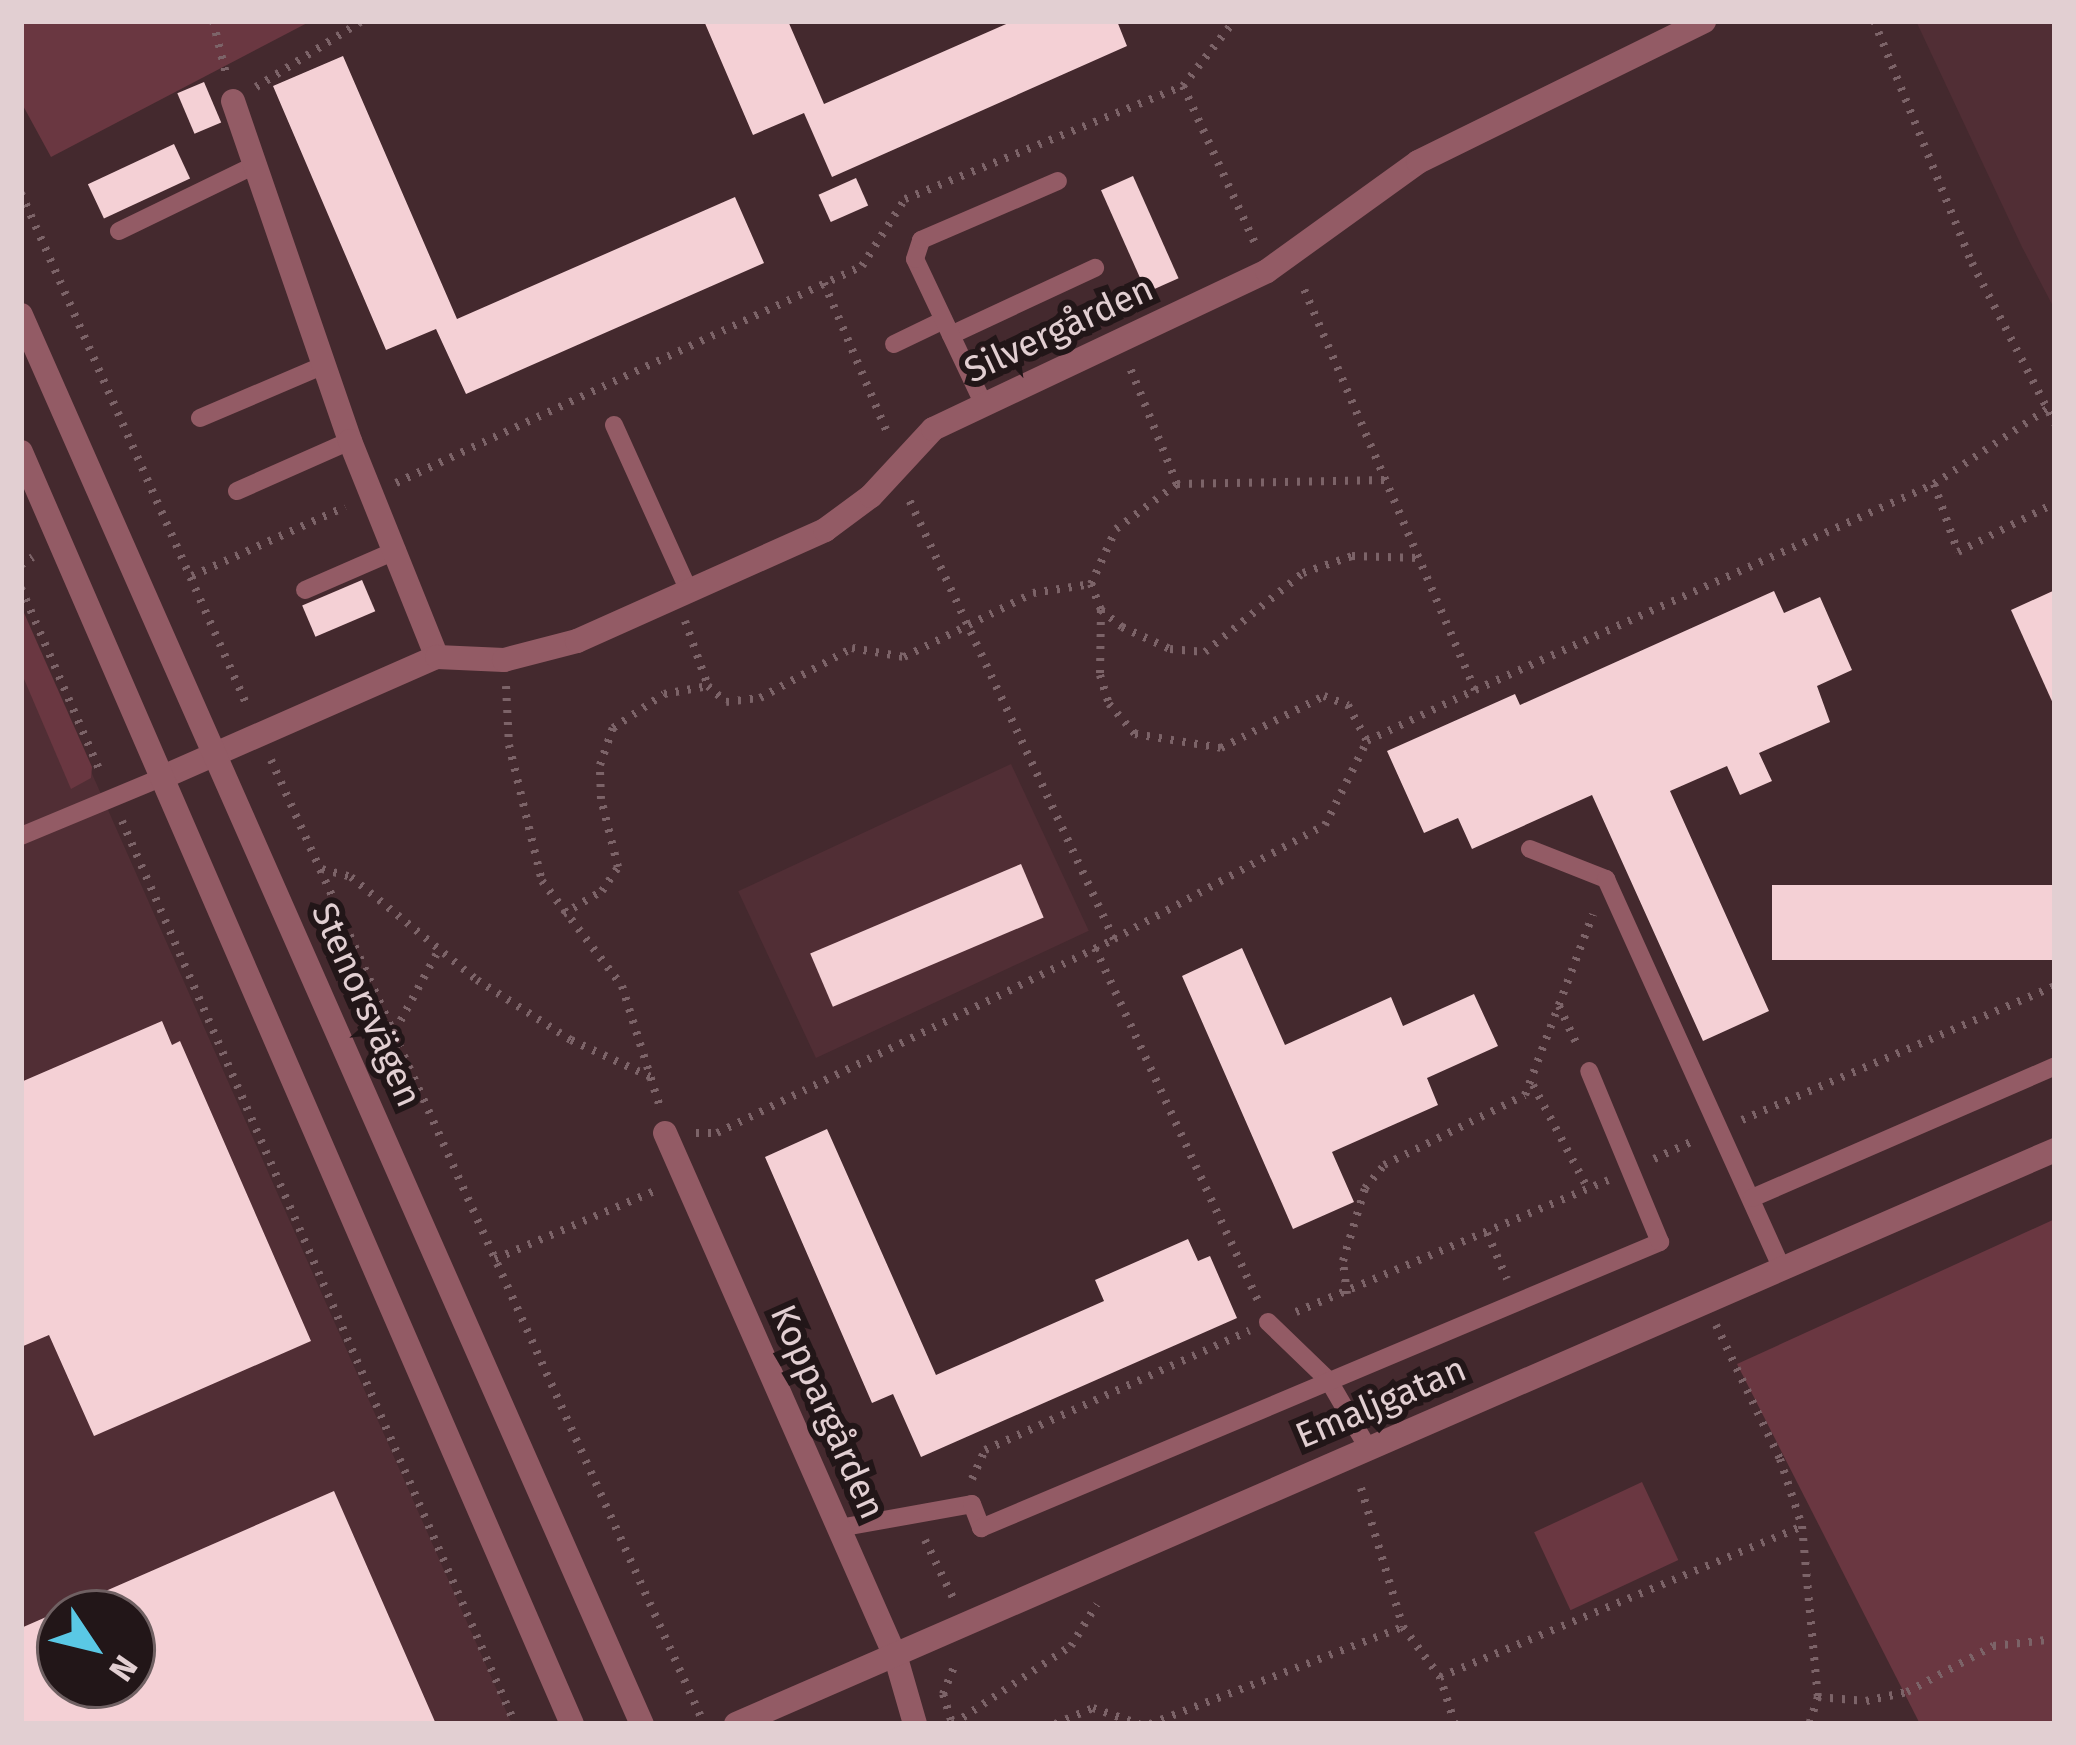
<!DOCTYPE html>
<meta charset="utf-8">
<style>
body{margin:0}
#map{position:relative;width:2076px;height:1745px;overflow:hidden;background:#44292e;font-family:"Fira Sans",sans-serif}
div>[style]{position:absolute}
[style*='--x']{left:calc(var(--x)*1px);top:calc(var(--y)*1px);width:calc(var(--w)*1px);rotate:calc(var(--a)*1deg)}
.built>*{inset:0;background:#512e35;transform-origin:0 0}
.green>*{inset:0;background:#6a3741;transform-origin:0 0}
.building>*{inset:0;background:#f4d0d5;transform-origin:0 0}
.path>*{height:8px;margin-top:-4px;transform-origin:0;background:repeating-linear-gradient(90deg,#7c6368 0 3px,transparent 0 12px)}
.service>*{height:18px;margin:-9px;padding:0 9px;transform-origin:9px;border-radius:9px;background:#935b65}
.minor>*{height:24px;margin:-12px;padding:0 12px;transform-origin:12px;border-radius:12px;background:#935b65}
.tertiary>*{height:24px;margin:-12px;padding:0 12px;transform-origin:12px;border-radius:12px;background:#935b65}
span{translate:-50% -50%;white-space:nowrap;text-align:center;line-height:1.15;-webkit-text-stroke:12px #221618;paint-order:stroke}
.street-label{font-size:36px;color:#e2cfd2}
.frame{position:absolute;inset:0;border:24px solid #e2cfd2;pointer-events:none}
.north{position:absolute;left:36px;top:1589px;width:120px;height:120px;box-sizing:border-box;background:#221618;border:3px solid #6f6062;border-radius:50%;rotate:125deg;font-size:33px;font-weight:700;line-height:48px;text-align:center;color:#e2cfd2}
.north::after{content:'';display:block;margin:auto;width:42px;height:54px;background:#5ac8e5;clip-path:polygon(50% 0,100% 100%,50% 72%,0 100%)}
</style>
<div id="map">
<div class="built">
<i style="clip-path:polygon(1916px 21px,2055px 21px,2055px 310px,2022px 247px)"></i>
<i style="clip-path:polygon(evenodd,21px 613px,512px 1724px,21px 1724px,21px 613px,60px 1613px,132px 1613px,132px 1685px,60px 1685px,60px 1613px)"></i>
<i style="left:1011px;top:764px;width:184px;height:301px;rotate:65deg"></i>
</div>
<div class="green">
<i style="clip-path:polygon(21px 21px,311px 21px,51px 157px,21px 102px)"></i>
<i style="clip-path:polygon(21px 606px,92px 767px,91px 778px,71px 789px,21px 672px)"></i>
<i style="clip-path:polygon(2055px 1219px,2055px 1724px,1920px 1724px,1737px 1364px)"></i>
<i style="left:1642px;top:1482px;width:86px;height:119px;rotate:65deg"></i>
</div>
<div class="building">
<i style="clip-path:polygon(704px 21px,788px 21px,824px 104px,1013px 21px,1117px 21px,1127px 46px,832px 177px,804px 113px,753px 135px)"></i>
<i style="clip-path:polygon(343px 56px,457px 319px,735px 197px,764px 263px,466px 394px,436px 329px,386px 350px,273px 86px)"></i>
<i style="left:204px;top:82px;width:44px;height:29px;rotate:67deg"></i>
<i style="left:174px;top:144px;width:38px;height:95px;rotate:65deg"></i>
<i style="left:1133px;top:176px;width:112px;height:35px;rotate:66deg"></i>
<i style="left:856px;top:178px;width:30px;height:41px;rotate:66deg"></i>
<i style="left:362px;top:580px;width:34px;height:65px;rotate:67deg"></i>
<i style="clip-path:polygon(2055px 590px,2055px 708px,2011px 610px)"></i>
<i style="clip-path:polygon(1774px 591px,1784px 613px,1820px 597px,1852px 670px,1817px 686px,1830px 722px,1759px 753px,1772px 781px,1740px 795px,1727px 766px,1670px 791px,1769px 1011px,1703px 1041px,1592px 795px,1472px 849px,1458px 818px,1424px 833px,1387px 751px,1515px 694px,1520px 705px)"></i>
<i style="left:1021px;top:864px;width:58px;height:229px;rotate:67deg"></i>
<i style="left:2055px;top:885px;width:75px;height:283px;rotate:90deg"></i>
<i style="clip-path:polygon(1242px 948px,1285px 1045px,1391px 997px,1403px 1026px,1474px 994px,1498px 1046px,1427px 1078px,1438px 1105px,1332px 1152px,1354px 1202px,1293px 1229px,1182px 976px)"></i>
<i style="clip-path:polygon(162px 1021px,172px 1045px,180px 1041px,311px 1341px,94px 1436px,49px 1335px,21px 1347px,21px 1082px)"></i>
<i style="clip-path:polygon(827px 1129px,936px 1375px,1104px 1301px,1095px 1280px,1188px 1239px,1198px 1261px,1210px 1256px,1237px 1318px,921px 1457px,893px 1394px,872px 1403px,765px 1157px)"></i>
<i style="clip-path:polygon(evenodd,334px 1491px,436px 1724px,21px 1724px,21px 1628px,334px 1491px,60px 1613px,132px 1613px,132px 1685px,60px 1685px,60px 1613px)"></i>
</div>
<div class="path">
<i style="--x:213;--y:21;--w:59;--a:76.2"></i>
<i style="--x:1874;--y:21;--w:261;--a:68"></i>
<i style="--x:1972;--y:263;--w:181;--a:62.7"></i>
<i style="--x:1183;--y:86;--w:178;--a:65.4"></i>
<i style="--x:256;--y:87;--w:125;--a:-31.9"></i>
<i style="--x:21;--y:193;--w:563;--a:66.21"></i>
<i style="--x:824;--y:283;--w:167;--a:67.1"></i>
<i style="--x:396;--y:483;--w:514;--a:-24.97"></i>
<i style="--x:862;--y:266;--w:80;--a:-57.3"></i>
<i style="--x:905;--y:199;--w:300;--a:-22.1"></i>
<i style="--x:1183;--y:86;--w:83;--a:-51.9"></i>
<i style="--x:1177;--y:484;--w:208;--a:-1.1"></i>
<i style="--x:1934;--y:484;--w:145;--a:-33.5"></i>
<i style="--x:21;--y:565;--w:14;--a:-34"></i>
<i style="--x:192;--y:576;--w:168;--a:-24.3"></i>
<i style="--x:1091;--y:584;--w:28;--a:69"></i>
<i style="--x:1101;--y:610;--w:27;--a:39"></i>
<i style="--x:1122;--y:627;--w:53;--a:24.6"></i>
<i style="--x:1170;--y:649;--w:35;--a:5"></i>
<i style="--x:1205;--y:652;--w:126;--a:-38.9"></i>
<i style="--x:1303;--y:573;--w:52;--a:-19.1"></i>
<i style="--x:1352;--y:556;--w:67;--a:1.7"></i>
<i style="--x:21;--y:588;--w:202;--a:66.7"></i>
<i style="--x:1101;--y:610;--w:65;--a:90.9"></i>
<i style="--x:1100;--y:675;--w:30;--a:73"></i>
<i style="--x:1109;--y:704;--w:40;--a:49"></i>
<i style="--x:1135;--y:734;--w:87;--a:9.2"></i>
<i style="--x:1221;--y:748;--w:115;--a:-26.8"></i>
<i style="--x:1324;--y:696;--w:26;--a:21"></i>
<i style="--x:1348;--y:705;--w:41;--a:62.2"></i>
<i style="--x:685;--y:621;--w:69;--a:70.5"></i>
<i style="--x:708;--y:686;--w:24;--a:42"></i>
<i style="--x:726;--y:702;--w:34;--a:-7"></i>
<i style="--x:760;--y:698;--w:105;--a:-28.5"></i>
<i style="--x:852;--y:648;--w:53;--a:9.8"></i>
<i style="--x:904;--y:657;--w:144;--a:-26.4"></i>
<i style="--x:1033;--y:593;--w:59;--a:-8.8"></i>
<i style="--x:1091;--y:584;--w:60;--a:-65.6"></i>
<i style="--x:1116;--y:529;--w:76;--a:-36.4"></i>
<i style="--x:1177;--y:484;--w:128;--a:-112"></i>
<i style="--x:506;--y:686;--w:59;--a:87.1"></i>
<i style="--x:509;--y:745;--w:140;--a:76.4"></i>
<i style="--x:542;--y:881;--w:132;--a:52.7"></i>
<i style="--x:622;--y:986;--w:127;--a:72.6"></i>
<i style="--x:1475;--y:690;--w:503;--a:-24.17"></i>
<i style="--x:1934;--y:484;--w:72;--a:70.6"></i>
<i style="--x:1958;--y:552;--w:109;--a:-26.8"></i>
<i style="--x:271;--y:760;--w:1057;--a:65.81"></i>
<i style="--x:122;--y:821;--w:985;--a:66.48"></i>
<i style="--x:322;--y:869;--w:30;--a:15"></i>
<i style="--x:351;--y:877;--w:163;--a:39.3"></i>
<i style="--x:477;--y:980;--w:112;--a:32.6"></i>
<i style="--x:571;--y:1040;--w:93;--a:24.9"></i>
<i style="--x:563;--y:914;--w:45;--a:-30.5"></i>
<i style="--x:602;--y:891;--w:29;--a:-56"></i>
<i style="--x:618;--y:867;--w:70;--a:-104"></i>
<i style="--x:601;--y:799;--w:34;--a:-92"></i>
<i style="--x:600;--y:765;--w:39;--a:-71"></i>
<i style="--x:613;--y:728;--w:61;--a:-33.7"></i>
<i style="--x:664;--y:694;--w:45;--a:-10.3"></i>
<i style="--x:1114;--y:939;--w:240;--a:-28.4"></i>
<i style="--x:1325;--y:825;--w:94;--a:-63.4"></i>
<i style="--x:1367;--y:741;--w:119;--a:-25.3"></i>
<i style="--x:1475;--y:690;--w:443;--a:-113.1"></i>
<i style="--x:1095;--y:948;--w:389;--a:65.2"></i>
<i style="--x:1559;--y:1006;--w:45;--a:65.1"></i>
<i style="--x:395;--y:1031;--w:91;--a:-61.7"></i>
<i style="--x:1533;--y:1085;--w:118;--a:62.1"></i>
<i style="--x:1742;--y:1120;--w:340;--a:-23.2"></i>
<i style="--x:696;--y:1133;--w:21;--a:0"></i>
<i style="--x:717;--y:1133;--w:442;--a:-26"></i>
<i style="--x:1114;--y:939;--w:488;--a:-115"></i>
<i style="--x:1654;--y:1159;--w:45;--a:-24.9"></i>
<i style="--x:1487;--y:1233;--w:50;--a:66.5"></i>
<i style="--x:495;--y:1259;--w:178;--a:-23.1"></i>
<i style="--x:1347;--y:1294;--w:33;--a:-97"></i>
<i style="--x:1343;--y:1261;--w:76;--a:-73.2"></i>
<i style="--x:1365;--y:1188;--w:30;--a:-50"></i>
<i style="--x:1384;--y:1165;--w:157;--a:-26.4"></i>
<i style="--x:1525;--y:1095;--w:193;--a:-69.4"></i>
<i style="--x:1296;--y:1312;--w:339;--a:-22.9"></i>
<i style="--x:1716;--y:1325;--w:148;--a:64.5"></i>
<i style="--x:1780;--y:1459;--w:71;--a:71.8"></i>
<i style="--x:1802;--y:1526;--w:172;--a:84.7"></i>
<i style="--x:1818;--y:1697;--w:28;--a:108"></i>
<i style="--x:972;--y:1479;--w:32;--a:-66"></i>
<i style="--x:985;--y:1450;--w:290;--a:-24.3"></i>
<i style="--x:1361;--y:1488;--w:145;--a:73.2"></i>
<i style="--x:925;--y:1540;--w:69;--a:64.2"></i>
<i style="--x:1818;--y:1697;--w:48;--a:4.8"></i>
<i style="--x:1866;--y:1701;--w:42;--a:-12.4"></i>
<i style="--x:1907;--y:1692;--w:98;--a:-28.1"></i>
<i style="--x:1993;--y:1646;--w:62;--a:-6.4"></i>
<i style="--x:951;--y:1720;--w:27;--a:-107"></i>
<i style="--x:943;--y:1694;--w:35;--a:-68"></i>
<i style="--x:953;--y:1724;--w:141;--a:-33.5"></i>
<i style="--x:1071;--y:1646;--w:49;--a:-58.2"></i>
<i style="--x:1055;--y:1724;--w:41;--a:-22.8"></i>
<i style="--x:1093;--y:1708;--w:49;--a:19.2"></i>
<i style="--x:1150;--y:1724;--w:271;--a:-21"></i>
<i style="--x:1403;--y:1627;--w:62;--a:53.5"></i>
<i style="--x:1455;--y:1724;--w:49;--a:-107.7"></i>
<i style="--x:1440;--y:1677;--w:392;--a:-22.6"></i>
</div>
<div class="service">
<i style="--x:119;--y:231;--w:151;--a:-25.9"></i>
<i style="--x:951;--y:335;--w:159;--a:-25"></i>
<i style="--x:894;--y:344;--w:55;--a:-25.6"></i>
<i style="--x:984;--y:405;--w:161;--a:-115.3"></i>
<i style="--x:915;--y:259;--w:20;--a:-72"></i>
<i style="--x:921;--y:240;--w:149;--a:-23.3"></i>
<i style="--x:200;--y:418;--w:135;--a:-23.1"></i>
<i style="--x:614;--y:425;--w:182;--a:65.7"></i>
<i style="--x:237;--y:491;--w:124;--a:-23.9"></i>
<i style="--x:305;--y:590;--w:100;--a:-23.5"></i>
<i style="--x:21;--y:836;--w:154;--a:-22.6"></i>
<i style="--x:1530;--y:849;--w:82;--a:21.5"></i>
<i style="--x:1606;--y:879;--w:428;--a:65.7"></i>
<i style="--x:1752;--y:1198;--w:331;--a:-23.5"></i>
<i style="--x:1268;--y:1322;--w:85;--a:44"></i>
<i style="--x:1329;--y:1381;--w:78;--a:59.8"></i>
<i style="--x:839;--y:1528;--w:135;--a:-10.2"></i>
<i style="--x:972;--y:1504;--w:26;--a:69"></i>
<i style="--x:981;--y:1528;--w:737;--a:-22.84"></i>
<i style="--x:1660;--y:1242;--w:185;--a:-112.5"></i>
</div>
<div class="minor">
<i style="--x:233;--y:101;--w:360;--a:71"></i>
<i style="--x:350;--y:441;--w:233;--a:68.1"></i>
<i style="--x:163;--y:777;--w:299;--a:-23.7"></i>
<i style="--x:437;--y:657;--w:67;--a:2.6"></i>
<i style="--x:504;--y:660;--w:75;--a:-14.6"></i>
<i style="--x:577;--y:641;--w:272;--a:-24.1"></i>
<i style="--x:825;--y:530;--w:57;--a:-36.5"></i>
<i style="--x:871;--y:496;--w:91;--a:-47.2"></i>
<i style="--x:933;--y:429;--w:369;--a:-25.3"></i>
<i style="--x:1267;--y:271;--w:186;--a:-35.8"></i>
<i style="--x:1418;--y:162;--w:319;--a:-26.2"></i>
<i style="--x:665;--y:1133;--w:574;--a:66.25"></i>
<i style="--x:896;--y:1658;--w:69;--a:73.9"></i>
<i style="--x:736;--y:1724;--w:1438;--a:-23.52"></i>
</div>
<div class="tertiary">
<i style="--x:21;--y:315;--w:1540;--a:66.22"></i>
<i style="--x:21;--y:452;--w:1386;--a:66.58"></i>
</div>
<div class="street-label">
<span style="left:1059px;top:330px;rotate:-25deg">Silvergården</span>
<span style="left:366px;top:1005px;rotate:66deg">Stenorsvägen</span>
<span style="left:1381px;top:1403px;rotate:-23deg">Emaljgatan</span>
<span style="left:827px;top:1412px;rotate:66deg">Koppargården</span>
</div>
<div class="frame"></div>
<div class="north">N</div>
</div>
